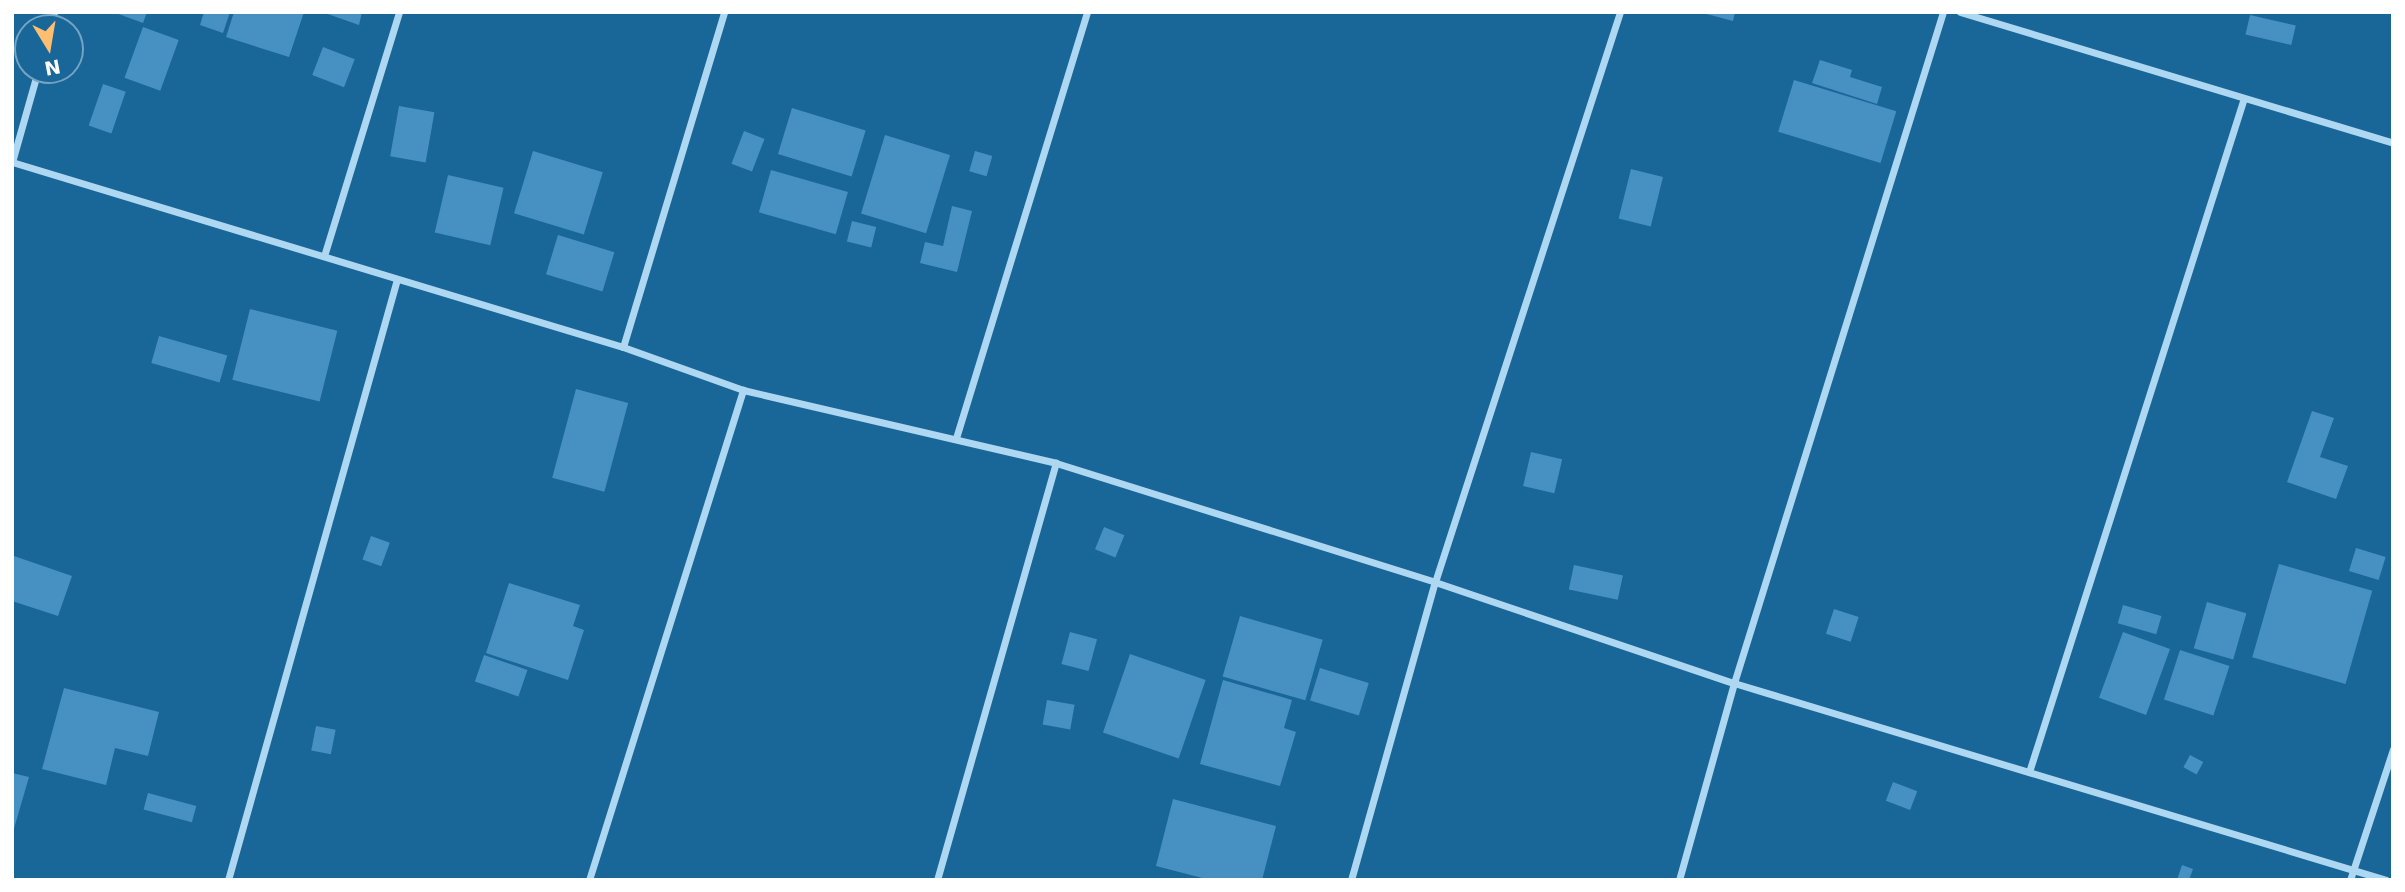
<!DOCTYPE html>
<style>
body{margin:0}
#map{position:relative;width:2405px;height:892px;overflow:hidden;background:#196699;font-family:"DejaVu Sans",sans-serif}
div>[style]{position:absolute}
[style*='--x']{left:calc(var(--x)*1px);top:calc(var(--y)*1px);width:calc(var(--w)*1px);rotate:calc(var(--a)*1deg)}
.building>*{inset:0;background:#4691c1;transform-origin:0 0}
.street>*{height:7px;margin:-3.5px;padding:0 3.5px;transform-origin:3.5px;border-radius:3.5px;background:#aed7f1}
span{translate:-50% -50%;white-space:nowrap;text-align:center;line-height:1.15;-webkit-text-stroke:6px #196699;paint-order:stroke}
.frame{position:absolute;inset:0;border:14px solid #fff;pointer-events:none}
.north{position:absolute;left:14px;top:14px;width:70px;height:70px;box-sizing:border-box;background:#196699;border:2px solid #75a3c2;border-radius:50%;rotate:169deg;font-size:19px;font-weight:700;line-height:28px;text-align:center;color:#fff}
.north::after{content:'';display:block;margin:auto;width:24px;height:32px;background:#ffbe6f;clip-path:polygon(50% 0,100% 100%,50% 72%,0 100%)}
</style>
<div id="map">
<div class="building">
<i style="clip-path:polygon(113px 12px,147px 12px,143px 23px)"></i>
<i style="clip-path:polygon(204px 12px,230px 12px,223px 33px,200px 25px)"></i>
<i style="clip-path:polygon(234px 12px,304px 12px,289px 57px,226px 37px)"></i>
<i style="clip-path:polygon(322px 12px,362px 12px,359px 25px)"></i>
<i style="clip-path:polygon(1699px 12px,1735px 12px,1733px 21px)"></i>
<i style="left:2250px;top:15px;width:47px;height:20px;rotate:13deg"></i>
<i style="left:143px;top:27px;width:38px;height:54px;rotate:20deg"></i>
<i style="left:323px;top:47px;width:34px;height:30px;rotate:21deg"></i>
<i style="clip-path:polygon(1820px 60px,1852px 70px,1850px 77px,1882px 87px,1877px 104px,1812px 83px)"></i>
<i style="left:1794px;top:80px;width:107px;height:54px;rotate:17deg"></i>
<i style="left:103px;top:84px;width:24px;height:44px;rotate:19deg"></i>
<i style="left:399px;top:106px;width:36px;height:51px;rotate:10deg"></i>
<i style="left:792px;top:108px;width:77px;height:48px;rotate:17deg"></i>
<i style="left:744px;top:131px;width:22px;height:35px;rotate:21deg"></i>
<i style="left:885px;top:135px;width:68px;height:82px;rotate:17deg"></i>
<i style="left:533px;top:151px;width:73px;height:65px;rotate:17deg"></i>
<i style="left:975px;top:151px;width:18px;height:21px;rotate:16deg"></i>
<i style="left:1631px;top:169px;width:33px;height:51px;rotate:14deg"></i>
<i style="left:771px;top:170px;width:80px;height:44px;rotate:16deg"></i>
<i style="left:448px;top:175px;width:57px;height:59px;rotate:13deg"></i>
<i style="clip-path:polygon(952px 206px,972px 211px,957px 272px,920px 263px,925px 242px,943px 246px)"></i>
<i style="left:852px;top:221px;width:25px;height:21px;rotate:14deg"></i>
<i style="left:558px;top:235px;width:59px;height:41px;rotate:17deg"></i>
<i style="left:250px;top:309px;width:90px;height:73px;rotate:14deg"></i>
<i style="left:159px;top:336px;width:71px;height:28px;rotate:16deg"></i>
<i style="left:576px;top:389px;width:54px;height:92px;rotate:15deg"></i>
<i style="clip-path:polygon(2312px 411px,2334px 418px,2320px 457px,2348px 466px,2336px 499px,2287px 482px)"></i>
<i style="left:1531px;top:452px;width:32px;height:35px;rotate:13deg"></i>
<i style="left:1104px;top:527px;width:22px;height:24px;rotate:22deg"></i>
<i style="left:371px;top:536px;width:20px;height:25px;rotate:20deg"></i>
<i style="left:2356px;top:548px;width:31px;height:24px;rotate:17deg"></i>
<i style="clip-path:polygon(14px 556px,72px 576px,58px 616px,12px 601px)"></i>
<i style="left:2279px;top:564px;width:97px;height:97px;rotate:16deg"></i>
<i style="left:1574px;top:565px;width:50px;height:25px;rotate:12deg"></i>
<i style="clip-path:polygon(509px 583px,580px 605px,573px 626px,584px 630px,568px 680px,486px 653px)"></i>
<i style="left:2207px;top:602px;width:41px;height:48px;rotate:16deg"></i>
<i style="left:2123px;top:605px;width:40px;height:19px;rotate:16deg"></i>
<i style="left:1834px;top:609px;width:26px;height:26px;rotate:18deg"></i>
<i style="left:1240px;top:616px;width:86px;height:63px;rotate:16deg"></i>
<i style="left:1070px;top:632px;width:28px;height:33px;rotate:15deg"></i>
<i style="left:2123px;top:632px;width:50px;height:70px;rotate:20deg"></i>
<i style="left:2180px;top:650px;width:52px;height:52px;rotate:18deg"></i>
<i style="left:1130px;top:654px;width:80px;height:83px;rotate:19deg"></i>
<i style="left:484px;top:655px;width:46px;height:28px;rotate:19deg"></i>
<i style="left:1320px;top:668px;width:51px;height:34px;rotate:17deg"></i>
<i style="clip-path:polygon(1223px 680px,1292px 700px,1284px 728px,1296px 732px,1280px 786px,1200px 764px)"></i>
<i style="clip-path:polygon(64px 688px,159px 712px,148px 756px,115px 748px,106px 785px,42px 769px)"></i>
<i style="left:1047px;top:700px;width:28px;height:25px;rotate:10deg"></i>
<i style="left:316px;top:726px;width:20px;height:25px;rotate:11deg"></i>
<i style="left:2190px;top:755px;width:15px;height:14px;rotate:28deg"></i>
<i style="clip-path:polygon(12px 773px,29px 777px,13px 832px,12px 832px)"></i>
<i style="left:1893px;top:782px;width:26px;height:20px;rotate:21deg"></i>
<i style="left:148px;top:793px;width:50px;height:17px;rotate:15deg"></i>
<i style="clip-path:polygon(1173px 799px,1276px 826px,1262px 880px,1210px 880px,1156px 866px)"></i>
<i style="clip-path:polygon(2182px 865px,2193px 869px,2189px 880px,2177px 880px)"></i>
</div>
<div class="street">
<i style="--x:1960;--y:12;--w:452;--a:16.8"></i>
<i style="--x:50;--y:28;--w:16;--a:-76"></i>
<i style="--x:12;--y:162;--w:638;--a:16.85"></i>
<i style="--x:623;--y:347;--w:127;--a:19.7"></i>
<i style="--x:743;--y:390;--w:321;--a:13.1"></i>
<i style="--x:1056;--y:463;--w:397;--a:17.4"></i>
<i style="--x:1435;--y:582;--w:316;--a:18.7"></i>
<i style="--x:1734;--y:683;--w:681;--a:16.81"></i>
<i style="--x:12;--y:162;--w:96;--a:-74.2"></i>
<i style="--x:324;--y:256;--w:255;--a:-72.9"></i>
<i style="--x:623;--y:347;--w:350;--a:-73.2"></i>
<i style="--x:956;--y:438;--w:446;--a:-72.9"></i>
<i style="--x:2029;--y:772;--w:707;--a:-72.31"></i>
<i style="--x:228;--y:880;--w:624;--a:-74.29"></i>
<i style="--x:589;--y:880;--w:514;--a:-72.55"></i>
<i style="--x:937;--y:880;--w:434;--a:-74.1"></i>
<i style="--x:1351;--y:880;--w:310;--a:-74.3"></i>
<i style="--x:1435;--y:582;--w:599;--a:-72.02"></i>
<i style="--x:1679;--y:880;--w:205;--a:-74.4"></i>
<i style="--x:1734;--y:683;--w:703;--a:-72.7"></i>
<i style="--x:2350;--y:880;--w:138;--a:-71.8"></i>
</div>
<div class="frame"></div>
<div class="north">N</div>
</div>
